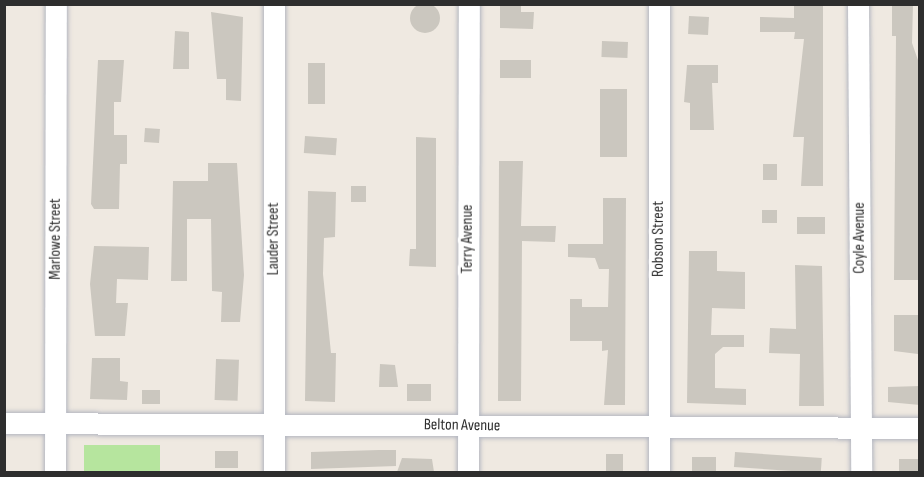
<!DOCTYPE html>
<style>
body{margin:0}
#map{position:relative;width:924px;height:477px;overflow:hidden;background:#efe9e1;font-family:"Sofia Sans Condensed",sans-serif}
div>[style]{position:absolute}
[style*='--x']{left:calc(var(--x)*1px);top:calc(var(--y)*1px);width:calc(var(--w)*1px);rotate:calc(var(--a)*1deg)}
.green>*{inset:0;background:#b6e59e;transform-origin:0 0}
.building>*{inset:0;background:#cbc7bf;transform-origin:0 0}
.round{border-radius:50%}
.roads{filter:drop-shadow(0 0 2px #b4b7c1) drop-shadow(0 0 2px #b4b7c1)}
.minor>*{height:21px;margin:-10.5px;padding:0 10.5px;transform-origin:10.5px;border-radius:10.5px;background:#fff}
span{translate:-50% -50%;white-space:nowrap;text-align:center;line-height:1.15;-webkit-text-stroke:6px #fff;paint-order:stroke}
.street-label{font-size:16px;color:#2e2e2e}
.frame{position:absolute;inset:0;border:6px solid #2e2e2e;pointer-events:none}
</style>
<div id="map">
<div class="green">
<i style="left:84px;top:445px;width:76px;height:27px"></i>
</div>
<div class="building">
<i class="round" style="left:410px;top:3px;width:30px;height:30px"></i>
<i style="clip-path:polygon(500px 4px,521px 4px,521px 12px,534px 12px,533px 29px,500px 28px)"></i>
<i style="clip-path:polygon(794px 4px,823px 4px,823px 186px,801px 186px,804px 137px,793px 137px,804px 39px,794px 39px,795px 32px,760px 32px,760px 17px,794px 18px)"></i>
<i style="clip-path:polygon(892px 4px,913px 4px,912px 43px,919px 63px,920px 280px,894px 280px,896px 36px,892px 36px)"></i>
<i style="clip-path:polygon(211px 12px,243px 17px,241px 101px,226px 100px,226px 79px,217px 79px)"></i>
<i style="left:689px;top:16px;width:20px;height:18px;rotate:3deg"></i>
<i style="clip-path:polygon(175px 31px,189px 32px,189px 69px,173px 69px)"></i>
<i style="left:602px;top:41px;width:26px;height:16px;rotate:2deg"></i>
<i style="clip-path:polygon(98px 60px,124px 60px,121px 102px,114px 102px,114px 135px,127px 135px,127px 164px,120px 164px,119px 209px,94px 209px,91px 204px)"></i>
<i style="left:500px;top:60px;width:31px;height:18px"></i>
<i style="left:308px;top:63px;width:17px;height:41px"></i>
<i style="clip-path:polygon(687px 65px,718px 65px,718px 83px,712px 83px,714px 130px,690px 130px,690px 103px,684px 102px)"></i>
<i style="left:600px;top:89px;width:27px;height:68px"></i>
<i style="left:145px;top:128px;width:15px;height:14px;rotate:4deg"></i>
<i style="left:305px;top:136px;width:32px;height:17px;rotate:4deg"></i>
<i style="clip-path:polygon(416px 137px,436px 138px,436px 267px,409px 266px,410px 249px,416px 249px)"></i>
<i style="clip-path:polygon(499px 161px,523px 161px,521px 226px,556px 226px,555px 242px,522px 241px,521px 401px,498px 401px)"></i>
<i style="clip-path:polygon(208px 163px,237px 163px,244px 275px,240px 322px,221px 322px,222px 292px,212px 291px,211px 219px,187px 219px,187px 281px,171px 281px,173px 181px,208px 181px)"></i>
<i style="left:763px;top:164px;width:14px;height:16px"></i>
<i style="left:351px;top:186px;width:15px;height:16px"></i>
<i style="clip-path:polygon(308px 191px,336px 192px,335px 237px,324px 238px,323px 274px,331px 353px,336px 353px,335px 402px,305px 401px)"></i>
<i style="clip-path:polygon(603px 198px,626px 198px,625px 405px,604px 405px,608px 350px,602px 351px,602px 341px,570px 341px,570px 299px,582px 299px,582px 307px,608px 307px,609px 269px,599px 269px,595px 258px,568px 257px,568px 244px,603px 244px)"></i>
<i style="left:762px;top:210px;width:15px;height:13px"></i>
<i style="left:797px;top:217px;width:28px;height:17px"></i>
<i style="clip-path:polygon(94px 246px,149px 247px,148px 280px,117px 279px,116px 303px,128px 303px,125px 336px,95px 336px,90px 284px)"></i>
<i style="clip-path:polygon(689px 251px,717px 251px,717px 271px,745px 272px,745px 309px,712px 308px,711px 335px,744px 335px,744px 347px,723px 347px,715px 354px,715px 388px,746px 389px,746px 405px,687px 403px)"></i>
<i style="clip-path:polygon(795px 265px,822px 266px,824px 406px,799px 406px,800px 354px,769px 353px,770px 328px,796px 329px)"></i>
<i style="clip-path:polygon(894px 315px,920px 315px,918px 354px,894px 351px)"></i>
<i style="clip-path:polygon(92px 358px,120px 358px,120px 381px,128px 382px,127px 400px,90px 399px)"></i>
<i style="left:216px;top:359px;width:23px;height:41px;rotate:2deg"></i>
<i style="clip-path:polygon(380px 364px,395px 365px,398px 387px,379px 387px)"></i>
<i style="left:407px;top:384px;width:24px;height:17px"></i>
<i style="clip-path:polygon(920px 386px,920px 405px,888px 402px,888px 387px)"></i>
<i style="left:142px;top:390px;width:18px;height:14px"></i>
<i style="clip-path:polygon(379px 450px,396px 450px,396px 466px,311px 469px,311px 452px)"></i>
<i style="left:215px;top:451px;width:23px;height:17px"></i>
<i style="left:735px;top:452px;width:87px;height:15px;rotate:4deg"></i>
<i style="left:606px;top:454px;width:17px;height:18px"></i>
<i style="left:692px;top:457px;width:24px;height:15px"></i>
<i style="clip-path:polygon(402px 458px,432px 459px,434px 472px,397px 472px)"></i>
<i style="left:899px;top:459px;width:21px;height:13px"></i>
</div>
<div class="roads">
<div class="minor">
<i style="--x:858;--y:4;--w:468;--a:89.6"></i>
<i style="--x:4;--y:423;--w:916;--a:0.31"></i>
<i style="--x:55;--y:472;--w:468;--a:-89.9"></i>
<i style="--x:274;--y:472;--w:468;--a:-90"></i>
<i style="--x:468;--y:472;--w:468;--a:-89.9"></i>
<i style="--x:659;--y:472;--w:468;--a:-90"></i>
</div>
</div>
<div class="street-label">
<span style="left:860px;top:238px;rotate:-90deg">Coyle Avenue</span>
<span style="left:56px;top:239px;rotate:-90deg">Marlowe Street</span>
<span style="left:274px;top:239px;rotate:-90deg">Lauder Street</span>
<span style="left:468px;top:239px;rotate:-90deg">Terry Avenue</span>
<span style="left:659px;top:239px;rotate:-90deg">Robson Street</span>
<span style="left:462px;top:426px;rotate:1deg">Belton Avenue</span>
</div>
<div class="frame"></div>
</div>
